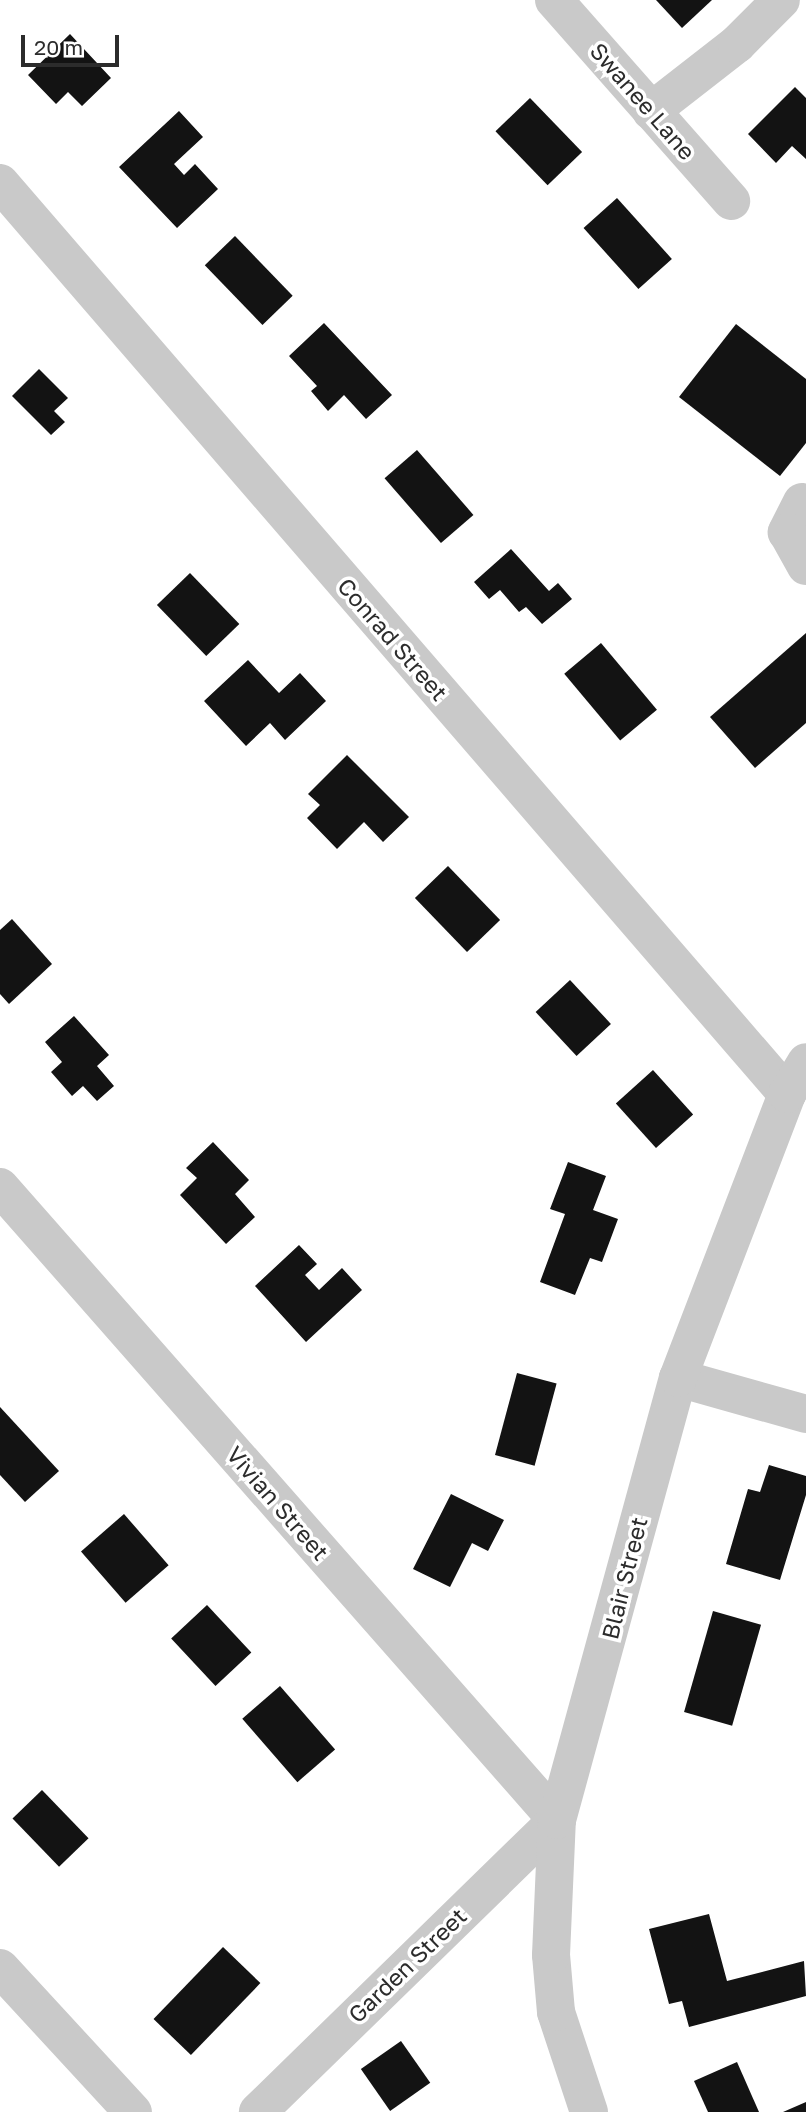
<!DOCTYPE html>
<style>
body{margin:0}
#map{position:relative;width:806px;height:2112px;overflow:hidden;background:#fff;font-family:"Golos Text",sans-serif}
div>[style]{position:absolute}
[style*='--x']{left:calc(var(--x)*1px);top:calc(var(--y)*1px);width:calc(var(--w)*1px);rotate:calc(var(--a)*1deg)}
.building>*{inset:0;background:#131313;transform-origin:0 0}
.minor>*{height:38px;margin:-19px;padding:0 19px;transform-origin:19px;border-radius:19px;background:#c9c9c9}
span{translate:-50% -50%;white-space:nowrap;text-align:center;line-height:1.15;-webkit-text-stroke:7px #fff;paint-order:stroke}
.street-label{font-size:23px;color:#2c2c2c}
.scale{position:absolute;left:21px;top:35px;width:98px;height:32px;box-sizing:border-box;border:4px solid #2c2c2c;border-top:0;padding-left:9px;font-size:21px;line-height:24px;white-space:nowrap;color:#2c2c2c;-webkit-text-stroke:5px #fff;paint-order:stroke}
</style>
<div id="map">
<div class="building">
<i style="clip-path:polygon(656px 0,712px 0,682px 28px)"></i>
<i style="clip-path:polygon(70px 34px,111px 78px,82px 106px,68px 92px,56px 104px,28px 75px)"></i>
<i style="clip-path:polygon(795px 87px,806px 98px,806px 159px,792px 146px,776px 163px,748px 134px)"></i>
<i style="left:530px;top:98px;width:75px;height:48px;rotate:46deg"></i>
<i style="clip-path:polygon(179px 111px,203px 137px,174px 164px,184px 175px,195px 164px,218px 189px,177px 228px,119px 167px)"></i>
<i style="left:617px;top:198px;width:82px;height:45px;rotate:48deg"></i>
<i style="left:235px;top:236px;width:83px;height:42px;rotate:46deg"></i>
<i style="clip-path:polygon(324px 323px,392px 395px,366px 419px,344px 395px,328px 411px,311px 391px,317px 386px,289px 356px)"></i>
<i style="clip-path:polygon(736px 324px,806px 379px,806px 443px,780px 476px,679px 397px)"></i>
<i style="clip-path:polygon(39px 369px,68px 398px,54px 411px,65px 422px,51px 435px,12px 396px)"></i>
<i style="left:417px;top:450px;width:86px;height:43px;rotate:49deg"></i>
<i style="clip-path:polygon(511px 549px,549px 591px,558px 583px,572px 599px,542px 624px,526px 607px,519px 612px,500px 590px,489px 599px,474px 582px)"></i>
<i style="left:190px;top:573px;width:71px;height:46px;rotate:46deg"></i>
<i style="clip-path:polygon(806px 633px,806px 723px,755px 768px,710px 717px)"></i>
<i style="left:601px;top:643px;width:87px;height:48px;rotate:50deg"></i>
<i style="clip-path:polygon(248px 660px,279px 693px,300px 673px,326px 701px,285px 740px,270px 723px,246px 746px,204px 701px)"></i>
<i style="clip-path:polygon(347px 755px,409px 817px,383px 842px,364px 822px,337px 849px,307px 818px,320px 805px,308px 794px)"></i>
<i style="left:448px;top:866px;width:75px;height:46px;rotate:46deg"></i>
<i style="clip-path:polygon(12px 919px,52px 964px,9px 1004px,0 994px,0 930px)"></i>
<i style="left:570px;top:980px;width:60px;height:47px;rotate:47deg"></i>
<i style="clip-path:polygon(74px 1016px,109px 1055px,97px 1066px,114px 1086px,97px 1101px,83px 1086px,72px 1096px,51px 1072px,62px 1062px,45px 1042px)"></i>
<i style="left:653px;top:1070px;width:60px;height:50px;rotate:48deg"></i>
<i style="clip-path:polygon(213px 1142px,249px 1180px,235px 1194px,255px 1217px,226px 1244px,180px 1195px,197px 1178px,186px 1168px)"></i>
<i style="clip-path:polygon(568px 1162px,606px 1176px,593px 1210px,618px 1219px,602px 1262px,590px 1258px,575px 1295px,540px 1282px,565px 1214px,550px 1209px)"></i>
<i style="clip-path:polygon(299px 1245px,317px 1264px,305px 1275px,319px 1290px,342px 1268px,362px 1290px,306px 1342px,255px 1286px)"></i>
<i style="left:517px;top:1373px;width:41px;height:85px;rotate:15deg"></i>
<i style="clip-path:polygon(0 1407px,59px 1471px,25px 1502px,0 1475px)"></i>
<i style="clip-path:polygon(769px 1465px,806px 1476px,806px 1495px,780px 1580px,726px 1564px,748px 1489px,760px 1492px)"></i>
<i style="clip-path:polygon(451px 1494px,504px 1520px,488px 1551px,472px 1543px,450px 1587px,413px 1569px)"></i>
<i style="left:124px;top:1514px;width:68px;height:57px;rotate:49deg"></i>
<i style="left:207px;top:1605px;width:65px;height:49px;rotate:47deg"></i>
<i style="left:713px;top:1611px;width:50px;height:105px;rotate:16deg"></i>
<i style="left:280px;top:1686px;width:84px;height:50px;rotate:49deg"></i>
<i style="left:42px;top:1790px;width:67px;height:41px;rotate:46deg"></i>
<i style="clip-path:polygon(709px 1914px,727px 1981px,804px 1961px,806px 1996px,689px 2027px,682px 2001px,669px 2004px,649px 1929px)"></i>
<i style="left:223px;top:1947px;width:52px;height:100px;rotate:44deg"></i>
<i style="left:401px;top:2041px;width:51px;height:49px;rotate:55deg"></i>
<i style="clip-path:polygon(737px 2062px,759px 2112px,708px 2112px,694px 2081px)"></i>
<i style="clip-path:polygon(806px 2102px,806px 2112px,783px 2112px)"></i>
</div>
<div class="minor">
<i style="--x:554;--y:0;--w:268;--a:48.6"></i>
<i style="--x:651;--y:111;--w:109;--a:-37.9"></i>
<i style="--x:737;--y:44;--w:62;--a:-45"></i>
<i style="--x:0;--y:183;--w:1204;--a:49.18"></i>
<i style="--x:802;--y:502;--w:34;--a:117"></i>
<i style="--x:787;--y:532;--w:39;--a:61"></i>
<i style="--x:0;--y:1187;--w:843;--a:48.65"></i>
<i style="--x:557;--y:1820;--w:418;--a:135.7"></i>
<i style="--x:678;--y:1378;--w:133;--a:15.7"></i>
<i style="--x:0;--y:1968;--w:196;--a:47.3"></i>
<i style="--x:589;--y:2112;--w:105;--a:-108.3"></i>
<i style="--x:556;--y:2012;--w:57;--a:-95"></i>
<i style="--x:551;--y:1955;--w:135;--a:-87.5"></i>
<i style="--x:557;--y:1820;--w:458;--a:-74.7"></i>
<i style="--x:678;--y:1378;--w:304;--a:-69"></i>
<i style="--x:787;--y:1094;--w:37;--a:-59"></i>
</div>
<div class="street-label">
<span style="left:643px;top:101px;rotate:49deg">Swanee Lane</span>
<span style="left:393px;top:639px;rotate:49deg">Conrad Street</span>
<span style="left:278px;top:1503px;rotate:49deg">Vivian Street</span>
<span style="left:624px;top:1578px;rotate:-76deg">Blair Street</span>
<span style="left:407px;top:1965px;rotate:-44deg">Garden Street</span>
</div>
<div class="scale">20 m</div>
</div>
